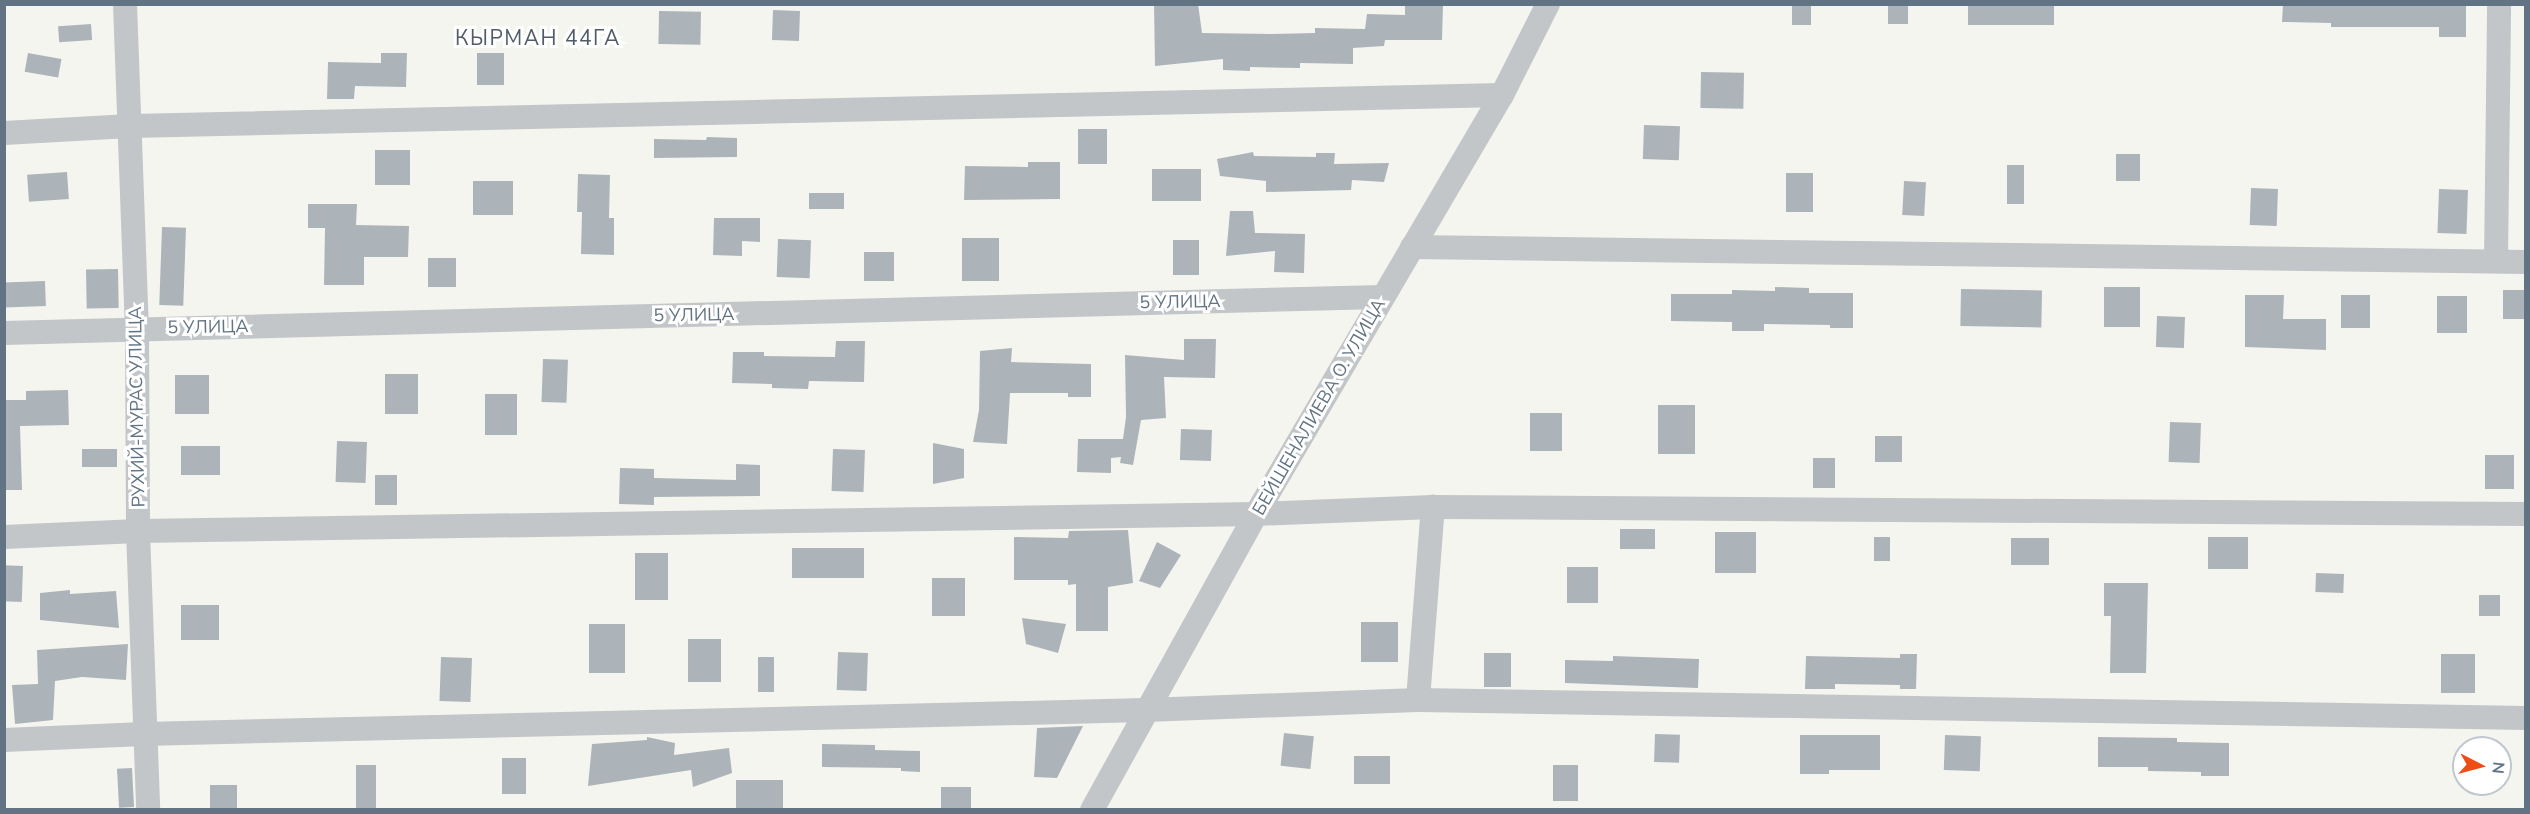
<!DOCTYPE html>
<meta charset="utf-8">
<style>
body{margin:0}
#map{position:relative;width:2530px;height:814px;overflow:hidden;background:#f5f5f0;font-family:"Nunito Sans",sans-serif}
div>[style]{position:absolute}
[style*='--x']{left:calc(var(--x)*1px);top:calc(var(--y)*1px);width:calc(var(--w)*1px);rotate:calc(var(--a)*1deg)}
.building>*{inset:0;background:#acb4b9;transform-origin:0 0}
.minor>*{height:24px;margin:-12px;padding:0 12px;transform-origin:12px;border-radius:12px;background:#c2c6c9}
span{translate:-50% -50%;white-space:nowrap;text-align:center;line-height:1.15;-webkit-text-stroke:6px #fff;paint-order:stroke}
.street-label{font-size:18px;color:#627484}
.quarter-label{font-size:21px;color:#505d68;letter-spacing:1.5px}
.frame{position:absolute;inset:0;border:6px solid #627484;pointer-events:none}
.north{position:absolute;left:2452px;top:736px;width:60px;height:60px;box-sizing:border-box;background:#fff;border:2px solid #c0c7ce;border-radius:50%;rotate:96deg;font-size:16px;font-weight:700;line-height:24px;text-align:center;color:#627484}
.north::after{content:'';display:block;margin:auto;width:21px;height:27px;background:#ef4d16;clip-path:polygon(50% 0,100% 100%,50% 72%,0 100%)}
</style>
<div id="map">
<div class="building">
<i style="clip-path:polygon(1154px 4px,1198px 4px,1202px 33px,1272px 34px,1315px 33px,1315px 28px,1365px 29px,1367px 14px,1405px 15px,1405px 4px,1443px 4px,1442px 40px,1385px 40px,1384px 46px,1353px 48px,1353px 64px,1300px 63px,1300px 68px,1250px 67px,1250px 71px,1223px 70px,1223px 59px,1155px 66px)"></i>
<i style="left:1792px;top:4px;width:19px;height:21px"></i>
<i style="left:1888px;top:4px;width:20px;height:20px"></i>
<i style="left:1968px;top:4px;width:86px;height:21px"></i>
<i style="clip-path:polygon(2283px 4px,2466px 6px,2466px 37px,2439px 37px,2439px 27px,2331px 27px,2331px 23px,2282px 22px)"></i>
<i style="left:773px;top:10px;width:27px;height:30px;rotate:2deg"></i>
<i style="left:659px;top:11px;width:42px;height:33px;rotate:1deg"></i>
<i style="left:91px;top:24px;width:16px;height:33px;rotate:86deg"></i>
<i style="left:28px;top:53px;width:34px;height:19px;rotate:10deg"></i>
<i style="clip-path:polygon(381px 53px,407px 53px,406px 87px,355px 86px,354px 99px,327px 99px,328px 62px,381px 63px)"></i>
<i style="left:477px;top:53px;width:27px;height:32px"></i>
<i style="left:1701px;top:72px;width:43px;height:36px;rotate:1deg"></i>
<i style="left:1644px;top:125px;width:36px;height:34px;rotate:2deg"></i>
<i style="left:1078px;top:129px;width:29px;height:35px"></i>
<i style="clip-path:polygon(707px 137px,737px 138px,737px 157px,654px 158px,654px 139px,706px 140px)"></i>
<i style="left:410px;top:150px;width:35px;height:35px;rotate:90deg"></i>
<i style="clip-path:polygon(1253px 152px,1254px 156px,1316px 157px,1316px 153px,1335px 153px,1334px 164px,1389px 163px,1384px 182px,1352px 180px,1351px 190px,1266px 192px,1266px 181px,1220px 176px,1217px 159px)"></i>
<i style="left:2116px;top:154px;width:24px;height:27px"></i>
<i style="clip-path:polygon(1028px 162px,1060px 162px,1060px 199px,964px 200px,965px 166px,1028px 167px)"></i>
<i style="left:2007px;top:165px;width:17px;height:39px"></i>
<i style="left:1152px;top:169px;width:49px;height:32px"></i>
<i style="left:67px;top:172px;width:27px;height:40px;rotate:86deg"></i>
<i style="left:1786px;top:173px;width:27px;height:39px"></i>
<i style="clip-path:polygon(578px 174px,610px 175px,609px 218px,614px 218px,614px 255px,581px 254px,582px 212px,577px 212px)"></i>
<i style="left:473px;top:181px;width:40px;height:34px"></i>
<i style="left:1904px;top:181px;width:22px;height:34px;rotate:3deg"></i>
<i style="left:2251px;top:188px;width:27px;height:37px;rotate:2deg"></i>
<i style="left:2439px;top:189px;width:29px;height:44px;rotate:2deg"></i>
<i style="left:809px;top:193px;width:35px;height:16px"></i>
<i style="clip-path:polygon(308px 204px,357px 204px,356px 225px,409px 226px,408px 257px,364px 257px,364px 285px,324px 285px,325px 228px,308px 228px)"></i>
<i style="clip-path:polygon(1230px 211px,1253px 211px,1255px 233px,1305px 234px,1304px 273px,1274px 272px,1275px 251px,1226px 256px)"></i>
<i style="clip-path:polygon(714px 218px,760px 218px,760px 242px,742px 241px,742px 256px,713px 255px)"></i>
<i style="left:162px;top:227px;width:24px;height:78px;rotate:2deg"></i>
<i style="left:962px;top:238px;width:37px;height:43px"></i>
<i style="left:778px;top:239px;width:33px;height:38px;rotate:2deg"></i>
<i style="left:1173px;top:240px;width:26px;height:35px"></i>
<i style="left:864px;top:252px;width:30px;height:29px"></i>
<i style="left:428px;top:258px;width:28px;height:29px"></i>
<i style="left:118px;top:269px;width:39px;height:32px;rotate:89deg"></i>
<i style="left:45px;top:281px;width:25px;height:41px;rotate:88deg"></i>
<i style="clip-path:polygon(1775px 287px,1809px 288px,1809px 293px,1853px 293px,1853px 328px,1830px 328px,1830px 325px,1764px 324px,1764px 331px,1732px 331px,1732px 322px,1671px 321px,1671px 294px,1732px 294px,1732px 290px,1775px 291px)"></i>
<i style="left:2104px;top:287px;width:36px;height:40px"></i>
<i style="left:1961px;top:289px;width:81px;height:37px;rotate:1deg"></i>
<i style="left:2503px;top:290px;width:22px;height:29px"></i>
<i style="clip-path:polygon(2245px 295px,2284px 295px,2283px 319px,2326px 319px,2326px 350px,2245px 347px)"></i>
<i style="left:2341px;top:295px;width:29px;height:33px"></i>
<i style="left:2437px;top:296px;width:30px;height:37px"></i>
<i style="left:2157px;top:316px;width:28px;height:31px;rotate:2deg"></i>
<i style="clip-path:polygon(1184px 339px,1216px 339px,1215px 378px,1164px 377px,1166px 418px,1141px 420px,1133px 465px,1120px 463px,1121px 457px,1111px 458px,1111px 473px,1077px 472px,1078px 439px,1123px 439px,1126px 417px,1125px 355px,1184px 360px)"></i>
<i style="clip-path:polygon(836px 341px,865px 341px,864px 382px,809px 381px,808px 389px,772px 388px,772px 384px,732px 383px,733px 352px,764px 352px,764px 356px,835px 357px)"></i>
<i style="clip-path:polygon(1012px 348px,1011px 362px,1091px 364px,1091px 397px,1068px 397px,1068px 393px,1010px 393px,1007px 444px,973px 442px,979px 410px,980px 351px)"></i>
<i style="left:543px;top:359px;width:25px;height:43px;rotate:2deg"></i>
<i style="left:385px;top:374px;width:33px;height:40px"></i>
<i style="left:175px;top:375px;width:34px;height:39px"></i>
<i style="clip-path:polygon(68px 390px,69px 425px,20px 426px,22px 490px,4px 490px,4px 400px,26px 400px,26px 391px)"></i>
<i style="left:485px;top:394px;width:32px;height:41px"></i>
<i style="left:1658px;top:405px;width:37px;height:49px"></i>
<i style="left:1530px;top:413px;width:32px;height:38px"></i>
<i style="left:2170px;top:422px;width:31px;height:40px;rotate:2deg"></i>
<i style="left:1181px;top:429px;width:31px;height:31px;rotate:2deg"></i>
<i style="left:1875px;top:436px;width:27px;height:26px"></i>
<i style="left:337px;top:441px;width:30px;height:41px;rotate:2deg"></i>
<i style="clip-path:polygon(933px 443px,964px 449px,964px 478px,933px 484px)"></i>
<i style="left:181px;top:446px;width:39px;height:29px"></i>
<i style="left:117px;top:449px;width:18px;height:35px;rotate:90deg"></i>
<i style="left:833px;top:449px;width:32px;height:42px;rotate:2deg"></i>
<i style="left:2485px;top:455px;width:29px;height:34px"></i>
<i style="left:1813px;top:458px;width:22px;height:30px"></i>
<i style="clip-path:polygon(736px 464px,760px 465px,760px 496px,654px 497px,654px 505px,619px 504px,620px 468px,654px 469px,654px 478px,736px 480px)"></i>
<i style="left:375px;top:475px;width:22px;height:30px"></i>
<i style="left:1620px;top:529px;width:35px;height:20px"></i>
<i style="clip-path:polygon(1128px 530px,1133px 583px,1108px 587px,1108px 631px,1076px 631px,1076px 584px,1068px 585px,1068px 580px,1014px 580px,1014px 537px,1068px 538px,1069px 531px)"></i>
<i style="left:1715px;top:532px;width:41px;height:41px"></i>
<i style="left:1874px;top:537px;width:16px;height:24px"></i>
<i style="left:2208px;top:537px;width:40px;height:32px"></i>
<i style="left:2011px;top:538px;width:38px;height:27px"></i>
<i style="clip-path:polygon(1157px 542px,1181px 555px,1160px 588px,1139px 581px)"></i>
<i style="left:792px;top:548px;width:72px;height:30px"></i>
<i style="left:635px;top:553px;width:33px;height:47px"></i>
<i style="left:23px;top:566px;width:36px;height:19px;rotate:92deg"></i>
<i style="left:1567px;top:567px;width:31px;height:36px"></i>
<i style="left:2316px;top:573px;width:28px;height:19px;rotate:2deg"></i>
<i style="left:932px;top:578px;width:33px;height:38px"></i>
<i style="clip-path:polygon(2104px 583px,2148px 583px,2146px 673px,2110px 673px,2111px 616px,2104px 616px)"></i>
<i style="clip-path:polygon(70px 590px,70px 594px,116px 591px,119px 628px,40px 620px,40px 593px)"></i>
<i style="left:2479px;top:595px;width:21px;height:21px"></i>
<i style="left:181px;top:605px;width:38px;height:35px"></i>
<i style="clip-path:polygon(1022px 618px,1066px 624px,1058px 653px,1026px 644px)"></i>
<i style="left:1361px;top:622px;width:37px;height:40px"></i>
<i style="left:589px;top:624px;width:36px;height:49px"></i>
<i style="left:688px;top:639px;width:33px;height:43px"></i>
<i style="clip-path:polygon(128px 644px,126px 680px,82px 677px,55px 681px,53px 720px,15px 724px,12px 685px,38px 684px,37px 650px)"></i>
<i style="left:838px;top:652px;width:30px;height:38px;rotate:2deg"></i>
<i style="left:1484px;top:653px;width:27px;height:34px"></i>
<i style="clip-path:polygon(1900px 654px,1917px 654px,1916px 689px,1900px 689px,1900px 685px,1835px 684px,1835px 689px,1805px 689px,1806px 656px,1900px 658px)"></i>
<i style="left:2441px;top:654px;width:34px;height:39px"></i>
<i style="clip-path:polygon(1613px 656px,1699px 659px,1698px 688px,1565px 683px,1565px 660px,1613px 661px)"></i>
<i style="left:441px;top:657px;width:31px;height:44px;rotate:2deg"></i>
<i style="left:758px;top:657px;width:16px;height:35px"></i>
<i style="clip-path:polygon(1083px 726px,1057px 778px,1034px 777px,1037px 728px)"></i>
<i style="left:1284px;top:733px;width:30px;height:33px;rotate:6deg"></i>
<i style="left:1655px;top:734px;width:25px;height:28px;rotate:2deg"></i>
<i style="clip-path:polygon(1800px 735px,1880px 735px,1880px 770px,1829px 770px,1829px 774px,1800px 774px)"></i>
<i style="left:1945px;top:735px;width:36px;height:35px;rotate:2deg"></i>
<i style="clip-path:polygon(647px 737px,675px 743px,674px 755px,729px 748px,732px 773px,693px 787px,691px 770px,588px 786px,592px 744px,647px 740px)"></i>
<i style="clip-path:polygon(2098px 737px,2177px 738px,2177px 742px,2229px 743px,2229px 776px,2201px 776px,2201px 772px,2148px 771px,2148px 767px,2098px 767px)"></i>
<i style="clip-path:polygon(822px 744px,875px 745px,875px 750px,920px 751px,920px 772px,901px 771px,901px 768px,822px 767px)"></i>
<i style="left:1354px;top:756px;width:36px;height:28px"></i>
<i style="left:502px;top:758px;width:24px;height:36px"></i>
<i style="left:356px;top:765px;width:20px;height:43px"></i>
<i style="left:1553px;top:765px;width:25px;height:36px"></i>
<i style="left:132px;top:768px;width:39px;height:15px;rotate:87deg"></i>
<i style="left:736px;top:780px;width:47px;height:30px"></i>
<i style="left:210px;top:785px;width:27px;height:25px"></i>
<i style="left:941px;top:787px;width:30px;height:23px"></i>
</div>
<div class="minor">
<i style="--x:125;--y:4;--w:325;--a:87.9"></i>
<i style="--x:137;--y:329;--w:202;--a:89.7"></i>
<i style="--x:138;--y:531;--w:279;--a:87.9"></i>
<i style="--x:4;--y:133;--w:126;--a:-3.2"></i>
<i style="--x:130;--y:126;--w:1372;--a:-1.29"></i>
<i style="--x:1412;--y:247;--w:1114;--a:0.77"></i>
<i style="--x:2496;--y:261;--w:257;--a:-89.3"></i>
<i style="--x:4;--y:333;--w:1379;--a:-1.5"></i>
<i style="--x:4;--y:537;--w:134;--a:-2.6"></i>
<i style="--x:138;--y:531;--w:1118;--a:-0.87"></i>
<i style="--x:1256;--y:514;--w:177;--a:-2.3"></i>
<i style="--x:1433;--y:507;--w:1093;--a:0.37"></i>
<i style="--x:1418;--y:700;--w:194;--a:-85.6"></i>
<i style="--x:4;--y:740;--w:140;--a:-2.5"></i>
<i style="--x:144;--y:734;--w:1001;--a:-1.37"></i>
<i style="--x:1145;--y:710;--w:273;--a:-2.1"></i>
<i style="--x:1418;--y:700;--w:1108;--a:0.93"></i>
<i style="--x:1092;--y:810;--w:338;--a:-61"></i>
<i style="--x:1256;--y:514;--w:486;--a:-59.6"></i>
<i style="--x:1502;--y:95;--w:102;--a:-63.2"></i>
</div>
<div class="street-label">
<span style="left:1180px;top:302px;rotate:-1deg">5 УЛИЦА</span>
<span style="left:694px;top:315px;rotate:-1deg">5 УЛИЦА</span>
<span style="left:208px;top:327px;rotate:-1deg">5 УЛИЦА</span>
<span style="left:137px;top:407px;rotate:-91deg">РУХИЙ-МУРАС УЛИЦА</span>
<span style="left:1319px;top:407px;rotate:-60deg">БЕЙШЕНАЛИЕВА О. УЛИЦА</span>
</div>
<div class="quarter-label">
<span style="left:538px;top:38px">КЫРМАН 44ГА</span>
</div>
<div class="frame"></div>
<div class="north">N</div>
</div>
